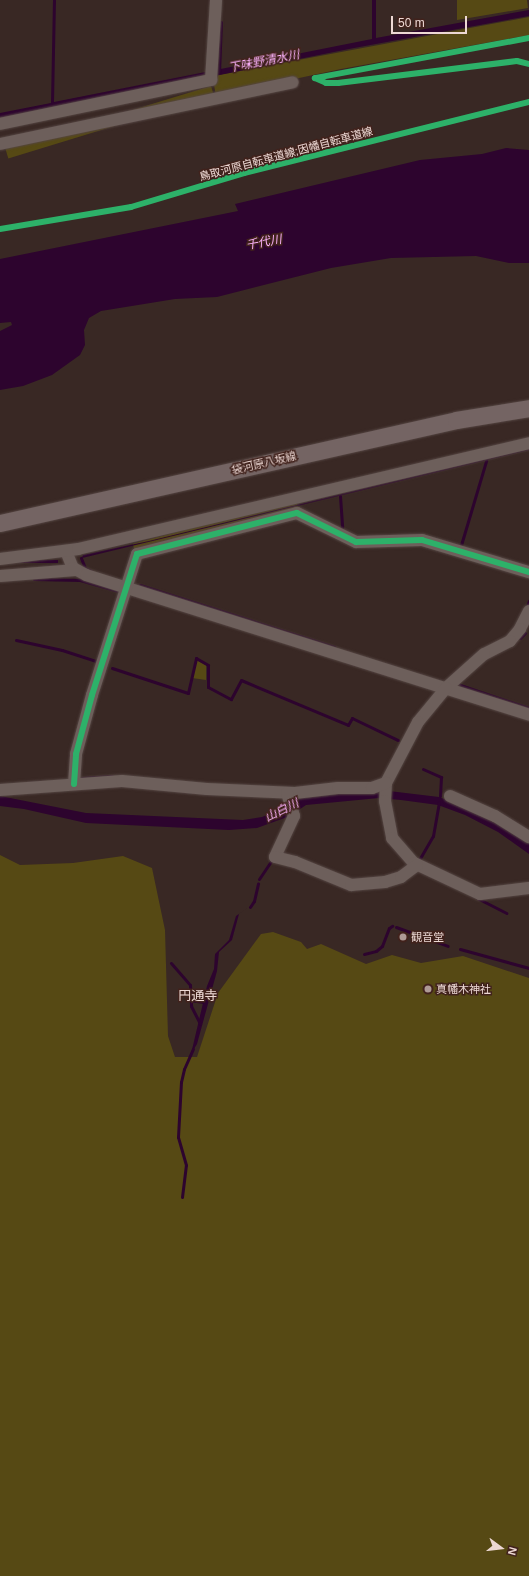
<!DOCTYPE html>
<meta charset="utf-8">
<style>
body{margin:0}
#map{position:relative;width:529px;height:1576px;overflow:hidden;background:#392824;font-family:Arial,"Noto Sans JP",sans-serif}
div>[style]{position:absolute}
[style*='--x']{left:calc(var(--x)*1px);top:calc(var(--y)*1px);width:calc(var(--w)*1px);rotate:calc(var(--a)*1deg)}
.green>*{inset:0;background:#564914;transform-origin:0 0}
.water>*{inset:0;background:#2d042e;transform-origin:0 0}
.stream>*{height:3px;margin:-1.5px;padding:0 1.5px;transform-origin:1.5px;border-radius:1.5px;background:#2d042e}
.roads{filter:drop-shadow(0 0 1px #544542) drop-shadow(0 0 1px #544542)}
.minor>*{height:12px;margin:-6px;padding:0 6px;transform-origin:6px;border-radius:6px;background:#6d5f5b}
.secondary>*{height:17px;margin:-8.5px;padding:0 8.5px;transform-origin:8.5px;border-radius:8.5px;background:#746463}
.cycleway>*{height:6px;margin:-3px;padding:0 3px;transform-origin:3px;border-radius:3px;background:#2db169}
.dots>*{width:11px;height:11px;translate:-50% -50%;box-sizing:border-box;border:2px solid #41221c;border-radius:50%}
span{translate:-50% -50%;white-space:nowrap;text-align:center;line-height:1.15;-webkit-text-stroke:3px #41221c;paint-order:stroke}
.street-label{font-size:11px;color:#edd8d4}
.poi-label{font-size:11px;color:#edd8d4}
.left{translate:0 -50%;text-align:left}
.water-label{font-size:12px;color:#fdb3fe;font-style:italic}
.quarter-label{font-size:13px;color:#edd8d4}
.north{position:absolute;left:481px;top:1528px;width:40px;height:40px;-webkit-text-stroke:3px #41221c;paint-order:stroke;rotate:105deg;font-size:11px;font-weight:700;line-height:16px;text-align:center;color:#edd8d4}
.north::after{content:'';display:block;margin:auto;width:14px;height:18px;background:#edd8d4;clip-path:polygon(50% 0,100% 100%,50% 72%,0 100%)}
.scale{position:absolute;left:391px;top:16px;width:76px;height:18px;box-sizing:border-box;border:2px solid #edd8d4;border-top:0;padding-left:5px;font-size:12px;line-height:14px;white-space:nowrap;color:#edd8d4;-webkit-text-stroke:3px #41221c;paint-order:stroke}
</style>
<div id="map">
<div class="green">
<i style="clip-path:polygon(457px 0,527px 0,528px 8px,457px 20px)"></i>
<i style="clip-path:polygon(529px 17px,529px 35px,341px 69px,216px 96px,214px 85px,218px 75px)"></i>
<i style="left:211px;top:86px;width:10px;height:215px;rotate:73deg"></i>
<i style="left:296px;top:500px;width:11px;height:169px;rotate:75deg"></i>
<i style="clip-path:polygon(196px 660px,206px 665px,206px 680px,192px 678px)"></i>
<i style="clip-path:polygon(0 855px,20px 865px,73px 863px,123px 856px,152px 868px,165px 930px,168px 1036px,175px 1057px,197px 1057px,218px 993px,261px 934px,273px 932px,301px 942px,307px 949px,321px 944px,366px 964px,392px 955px,421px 963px,463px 956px,529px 978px,529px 1576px,0 1576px)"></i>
</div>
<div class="water">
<i style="clip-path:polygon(53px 0,56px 0,54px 102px,372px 39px,372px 0,376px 0,376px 38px,529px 10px,529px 16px,354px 48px,0 119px,0 113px,51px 103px)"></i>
<i style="clip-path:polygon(506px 148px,529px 150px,529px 263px,509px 263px,476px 256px,391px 258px,331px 268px,217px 297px,175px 299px,101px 311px,89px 318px,84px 330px,85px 345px,80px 355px,52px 375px,23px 386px,0 390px,0 331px,12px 325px,11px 322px,0 323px,0 259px,238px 211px,235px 204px,420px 160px,482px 154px)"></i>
<i style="clip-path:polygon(529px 448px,529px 450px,82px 558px,83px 555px,149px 541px)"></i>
<i style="left:58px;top:560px;width:3px;height:58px;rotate:90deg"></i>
<i style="clip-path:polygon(389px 791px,439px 797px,477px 812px,529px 842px,529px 854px,498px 832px,465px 815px,438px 805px,401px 800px,379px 798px,306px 805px,290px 816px,257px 828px,229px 830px,86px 823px,24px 809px,0 806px,0 796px,86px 813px,243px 820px,262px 817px,279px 810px,293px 798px,313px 794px)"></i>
<i style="clip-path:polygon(252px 905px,239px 914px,232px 940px,219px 952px,217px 971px,197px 1044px,191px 1054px,207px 986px,214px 969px,215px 954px,229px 940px,236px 916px)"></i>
</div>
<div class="stream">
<i style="--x:219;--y:72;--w:50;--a:-87.7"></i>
<i style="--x:340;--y:496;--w:31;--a:86"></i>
<i style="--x:461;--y:545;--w:88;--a:-73.4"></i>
<i style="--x:81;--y:558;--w:11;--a:68"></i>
<i style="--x:85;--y:568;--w:7;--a:27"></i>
<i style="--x:34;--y:579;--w:46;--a:1.2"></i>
<i style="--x:80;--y:580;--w:40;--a:16"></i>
<i style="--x:140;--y:585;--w:204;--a:17.7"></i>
<i style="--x:526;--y:608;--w:8;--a:-67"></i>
<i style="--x:520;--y:638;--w:7;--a:-45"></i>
<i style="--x:16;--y:640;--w:47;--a:12.3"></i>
<i style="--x:62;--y:650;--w:40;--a:18"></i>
<i style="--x:112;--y:668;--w:80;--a:18.2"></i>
<i style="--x:188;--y:693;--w:36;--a:-77"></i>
<i style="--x:196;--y:658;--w:14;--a:30"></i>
<i style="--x:208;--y:665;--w:22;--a:90"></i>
<i style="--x:208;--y:687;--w:26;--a:28"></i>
<i style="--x:231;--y:699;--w:21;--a:-62"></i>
<i style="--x:241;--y:680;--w:116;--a:22.8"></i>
<i style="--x:348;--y:725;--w:8;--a:-60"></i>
<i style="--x:352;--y:718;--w:51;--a:25.6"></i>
<i style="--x:457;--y:684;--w:76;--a:18.4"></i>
<i style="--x:423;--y:769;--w:20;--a:24"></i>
<i style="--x:441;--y:777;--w:19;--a:93"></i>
<i style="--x:82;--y:778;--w:30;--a:-4"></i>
<i style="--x:419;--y:860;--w:28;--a:-60"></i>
<i style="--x:433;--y:836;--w:34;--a:-80"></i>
<i style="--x:259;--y:879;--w:25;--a:-56"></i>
<i style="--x:477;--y:898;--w:33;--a:27"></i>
<i style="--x:250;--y:907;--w:7;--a:-56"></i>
<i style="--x:254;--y:901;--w:18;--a:-77"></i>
<i style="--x:396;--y:927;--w:55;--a:20.1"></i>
<i style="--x:460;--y:949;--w:72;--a:15.4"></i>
<i style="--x:364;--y:954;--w:12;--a:-14"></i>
<i style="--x:376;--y:951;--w:8;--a:-40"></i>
<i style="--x:382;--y:946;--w:19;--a:-69"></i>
<i style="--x:389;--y:928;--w:4;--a:-34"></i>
<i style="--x:171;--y:963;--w:29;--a:49"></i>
<i style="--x:190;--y:985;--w:21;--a:87"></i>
<i style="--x:191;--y:1006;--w:20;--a:63"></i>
<i style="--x:190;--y:1000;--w:12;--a:9"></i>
<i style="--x:182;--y:1197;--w:32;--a:-83"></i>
<i style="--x:186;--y:1165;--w:29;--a:-106"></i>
<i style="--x:178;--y:1137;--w:55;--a:-86.9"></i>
<i style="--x:181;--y:1082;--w:13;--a:-77"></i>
<i style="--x:184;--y:1069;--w:22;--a:-66"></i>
</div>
<div class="roads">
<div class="minor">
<i style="--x:0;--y:124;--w:216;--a:-11.8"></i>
<i style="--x:211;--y:80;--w:80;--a:-86.4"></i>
<i style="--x:0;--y:144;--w:299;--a:-11.9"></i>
<i style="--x:66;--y:551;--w:18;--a:68"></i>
<i style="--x:73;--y:568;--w:15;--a:28"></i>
<i style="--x:86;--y:575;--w:465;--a:17.5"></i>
<i style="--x:0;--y:559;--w:79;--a:-7.3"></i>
<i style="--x:78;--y:549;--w:463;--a:-13.2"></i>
<i style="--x:0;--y:576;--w:76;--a:-4.5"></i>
<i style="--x:529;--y:611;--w:20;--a:117"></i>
<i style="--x:520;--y:629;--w:16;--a:130"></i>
<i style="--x:510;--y:641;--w:29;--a:153"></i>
<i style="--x:484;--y:654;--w:51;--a:138.2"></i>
<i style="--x:446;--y:688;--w:44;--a:129.5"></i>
<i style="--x:418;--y:722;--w:69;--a:117.7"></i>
<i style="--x:386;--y:783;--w:18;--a:93"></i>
<i style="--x:385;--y:801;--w:38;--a:79"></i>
<i style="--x:392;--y:838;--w:33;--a:49"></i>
<i style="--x:414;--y:863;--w:73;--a:25.2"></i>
<i style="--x:480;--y:894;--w:49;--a:-7"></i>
<i style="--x:74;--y:784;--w:30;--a:-86"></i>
<i style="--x:76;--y:754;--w:61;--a:-74.8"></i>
<i style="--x:92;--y:695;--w:148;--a:-72.3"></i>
<i style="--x:137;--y:554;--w:165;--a:-14.4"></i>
<i style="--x:297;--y:513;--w:66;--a:26.2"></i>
<i style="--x:356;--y:542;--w:66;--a:-1.7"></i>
<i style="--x:422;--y:540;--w:112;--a:16.7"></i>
<i style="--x:0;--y:790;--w:122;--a:-4.2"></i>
<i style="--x:122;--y:781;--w:85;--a:5.4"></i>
<i style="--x:207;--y:789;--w:88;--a:2.6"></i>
<i style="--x:295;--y:793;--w:43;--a:-6.6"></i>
<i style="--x:338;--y:788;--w:34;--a:0"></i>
<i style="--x:372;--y:788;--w:15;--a:-20"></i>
<i style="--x:287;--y:793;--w:24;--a:73"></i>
<i style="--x:294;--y:816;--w:45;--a:114.9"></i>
<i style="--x:275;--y:857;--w:21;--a:14"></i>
<i style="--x:295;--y:862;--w:61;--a:22.3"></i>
<i style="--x:351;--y:885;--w:34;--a:-5"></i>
<i style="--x:385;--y:882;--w:17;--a:-17"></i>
<i style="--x:401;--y:877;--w:20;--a:-37"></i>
<i style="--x:450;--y:796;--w:49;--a:24"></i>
<i style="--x:495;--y:816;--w:40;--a:32"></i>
</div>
<div class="secondary">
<i style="--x:0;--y:523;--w:467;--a:-12.7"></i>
<i style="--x:456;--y:420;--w:74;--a:-9.3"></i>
</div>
</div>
<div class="cycleway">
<i style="--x:529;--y:38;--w:218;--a:169.4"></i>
<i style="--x:315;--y:78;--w:12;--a:24"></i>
<i style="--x:326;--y:83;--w:12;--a:0"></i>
<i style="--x:338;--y:83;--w:180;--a:-7"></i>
<i style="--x:517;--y:61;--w:12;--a:14"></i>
<i style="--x:0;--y:229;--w:133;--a:-9.5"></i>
<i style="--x:131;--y:207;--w:118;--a:-16.7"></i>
<i style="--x:244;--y:173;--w:294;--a:-14"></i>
<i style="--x:74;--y:784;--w:30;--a:-86"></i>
<i style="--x:76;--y:754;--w:61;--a:-74.8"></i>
<i style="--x:92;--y:695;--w:148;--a:-72.3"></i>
<i style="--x:137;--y:554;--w:165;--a:-14.4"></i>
<i style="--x:297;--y:513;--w:66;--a:26.2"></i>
<i style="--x:356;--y:542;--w:66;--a:-1.7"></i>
<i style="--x:422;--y:540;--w:112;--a:16.7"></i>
</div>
<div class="dots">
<i style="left:403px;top:937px;background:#ae9a96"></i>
<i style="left:428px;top:989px;background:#ae9a96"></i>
</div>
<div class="street-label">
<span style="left:286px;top:154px;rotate:-15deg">鳥取河原自転車道線;因幡自転車道線</span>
<span style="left:264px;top:463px;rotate:-13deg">袋河原八坂線</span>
</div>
<div class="poi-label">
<span class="left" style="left:411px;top:937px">観音堂</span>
<span class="left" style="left:436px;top:989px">真幡木神社</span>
</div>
<div class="water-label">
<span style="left:264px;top:62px;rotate:-11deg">下味野清水川</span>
<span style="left:264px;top:243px;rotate:-10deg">千代川</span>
<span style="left:282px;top:811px;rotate:-26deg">山白川</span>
</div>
<div class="quarter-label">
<span style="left:198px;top:996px">円通寺</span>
</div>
<div class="north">N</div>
<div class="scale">50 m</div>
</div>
